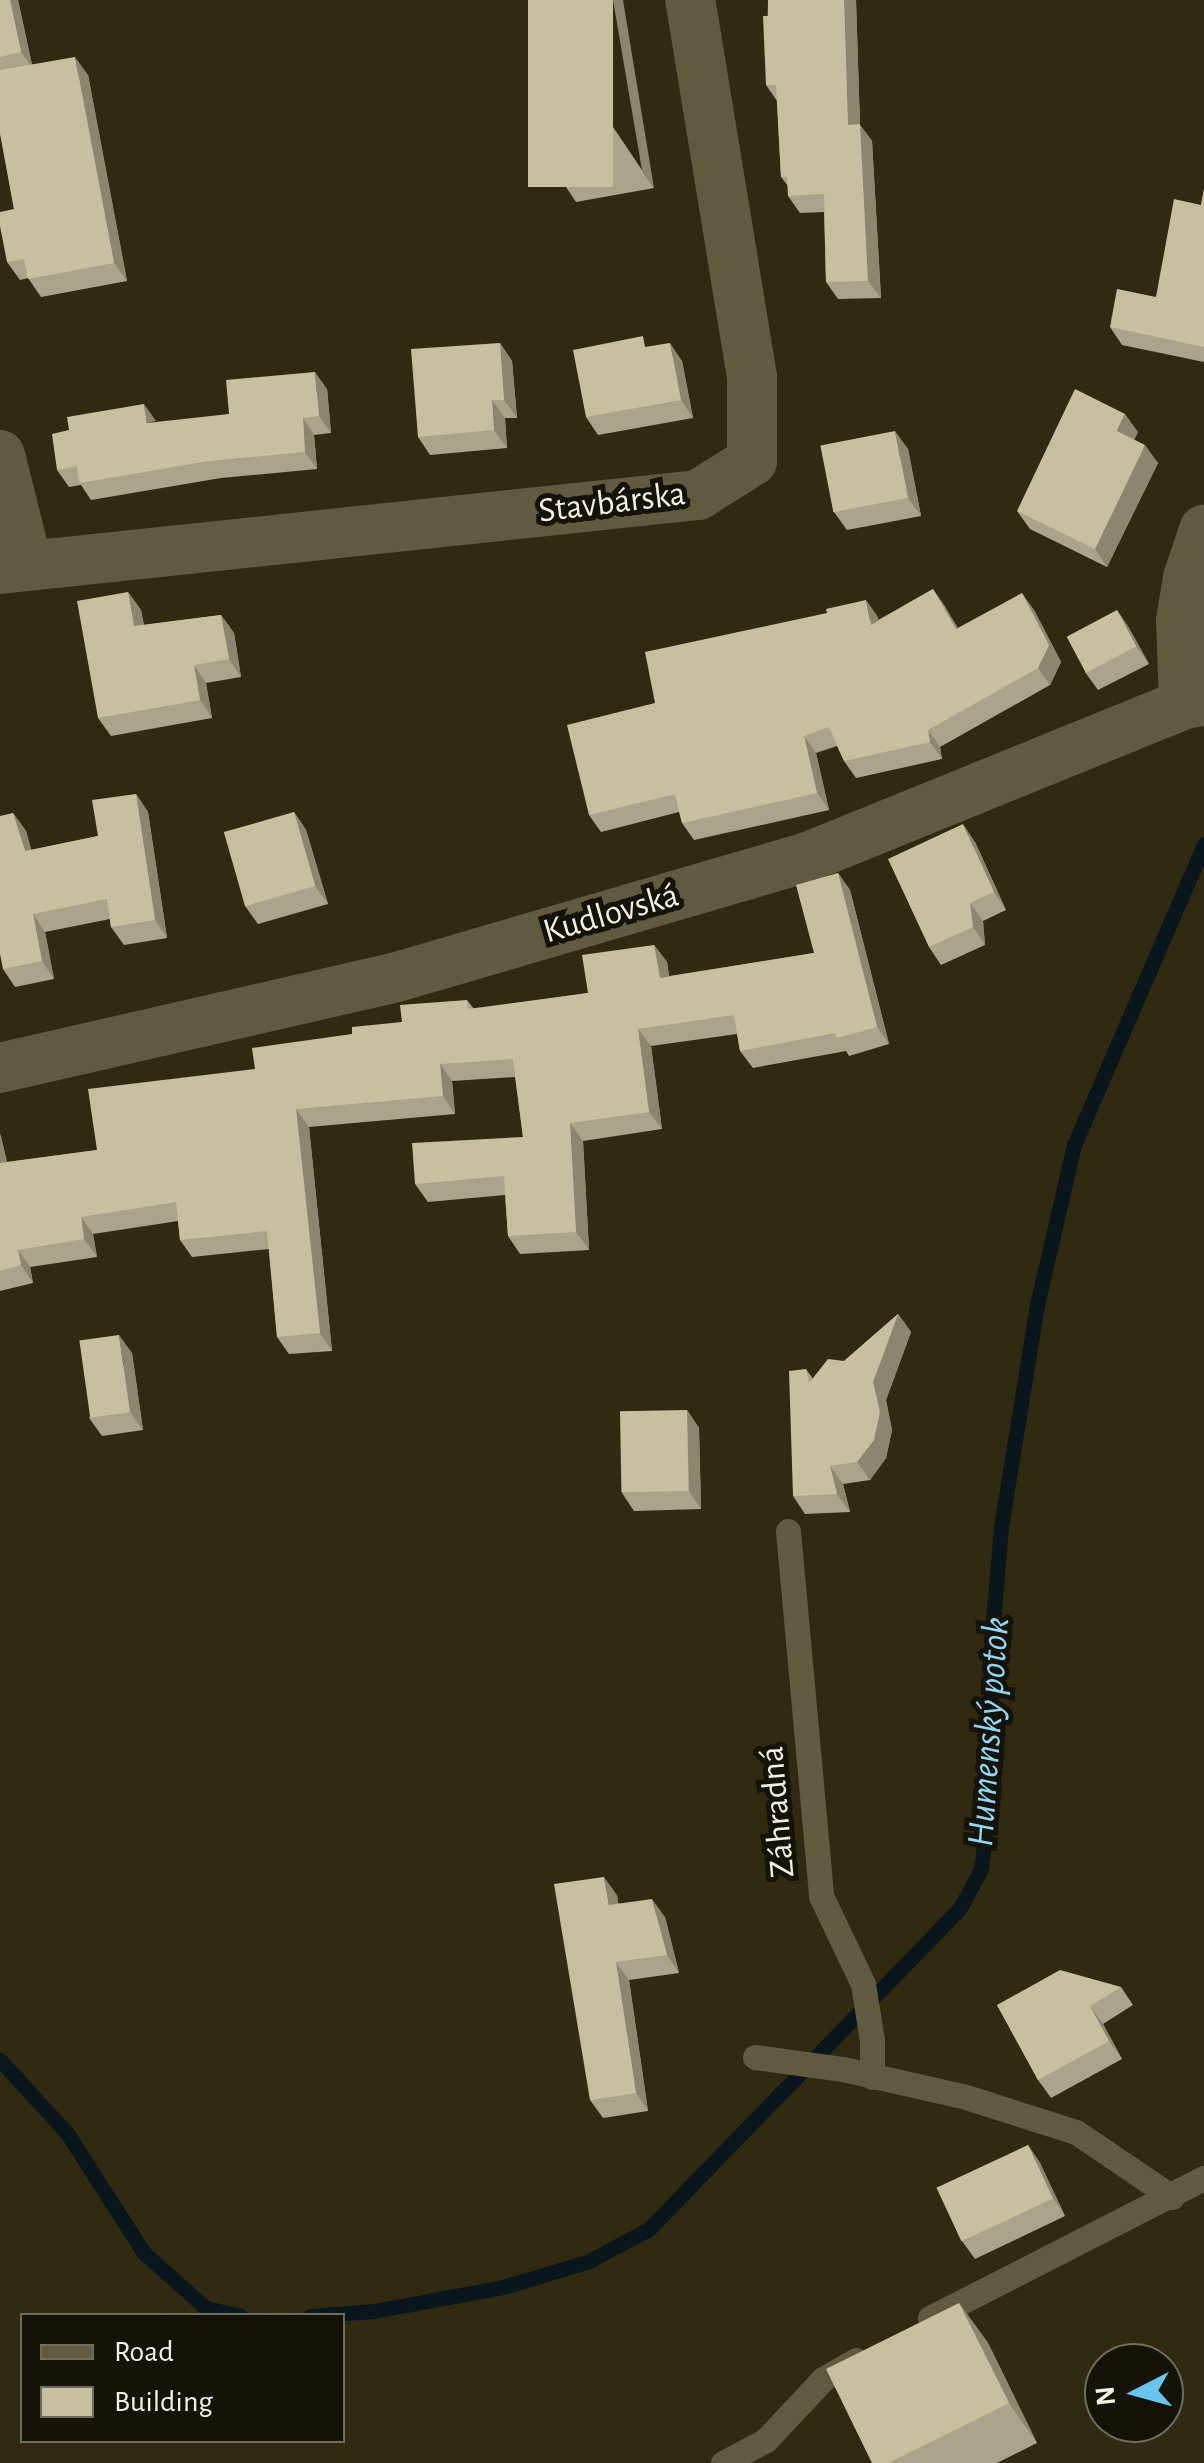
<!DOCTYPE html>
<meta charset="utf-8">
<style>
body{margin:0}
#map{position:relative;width:1204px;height:2463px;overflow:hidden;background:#302b10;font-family:"Alegreya Sans",sans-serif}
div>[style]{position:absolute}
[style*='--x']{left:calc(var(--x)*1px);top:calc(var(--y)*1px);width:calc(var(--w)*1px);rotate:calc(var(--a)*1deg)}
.stream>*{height:15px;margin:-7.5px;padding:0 7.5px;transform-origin:7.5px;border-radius:7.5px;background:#09171d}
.lane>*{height:25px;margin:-12.5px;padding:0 12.5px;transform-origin:12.5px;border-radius:12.5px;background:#605b3f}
.street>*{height:50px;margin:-25px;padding:0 25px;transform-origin:25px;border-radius:25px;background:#605b3f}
.wall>*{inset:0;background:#aaa58a}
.shaded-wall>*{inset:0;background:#8b8670}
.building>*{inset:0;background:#c6c0a0;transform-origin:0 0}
span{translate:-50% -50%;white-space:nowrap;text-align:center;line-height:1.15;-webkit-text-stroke:10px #151308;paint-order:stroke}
.street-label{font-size:35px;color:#f4f1e1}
.water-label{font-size:38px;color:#8ed8fa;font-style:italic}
.legend{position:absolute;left:20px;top:2313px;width:325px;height:130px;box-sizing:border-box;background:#151308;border:2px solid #6e6c5f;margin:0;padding:12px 18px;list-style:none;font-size:30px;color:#f4f1e1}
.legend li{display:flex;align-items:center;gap:20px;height:50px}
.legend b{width:50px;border:2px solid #6e6c5f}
.north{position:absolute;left:1084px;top:2343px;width:100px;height:100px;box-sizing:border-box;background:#151308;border:2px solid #6e6c5f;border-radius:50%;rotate:264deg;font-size:28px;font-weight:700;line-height:40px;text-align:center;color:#f4f1e1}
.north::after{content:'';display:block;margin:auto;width:35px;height:45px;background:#65c5ee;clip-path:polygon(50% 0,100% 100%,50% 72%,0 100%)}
</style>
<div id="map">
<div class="stream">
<i style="--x:0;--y:2060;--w:99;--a:47.5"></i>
<i style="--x:67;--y:2133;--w:143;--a:57.3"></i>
<i style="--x:144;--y:2253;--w:83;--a:41.6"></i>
<i style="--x:206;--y:2308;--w:35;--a:13"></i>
<i style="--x:310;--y:2316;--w:64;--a:-4.5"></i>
<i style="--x:374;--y:2311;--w:131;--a:-10.5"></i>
<i style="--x:503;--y:2287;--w:88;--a:-16.6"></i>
<i style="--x:587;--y:2262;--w:70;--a:-28"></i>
<i style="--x:649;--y:2229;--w:447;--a:-45.9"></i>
<i style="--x:960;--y:1908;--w:44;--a:-61.7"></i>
<i style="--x:981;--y:1869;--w:66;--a:-83.1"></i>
<i style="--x:989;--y:1803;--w:169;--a:-89"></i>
<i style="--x:992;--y:1634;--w:107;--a:-85.2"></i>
<i style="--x:1001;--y:1527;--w:225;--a:-80.8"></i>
<i style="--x:1037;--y:1305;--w:164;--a:-77"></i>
<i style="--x:1074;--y:1145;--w:328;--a:-66.6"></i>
</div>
<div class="lane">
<i style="--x:788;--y:1531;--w:366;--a:84.8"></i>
<i style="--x:821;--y:1896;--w:98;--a:64.5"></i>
<i style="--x:863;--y:1984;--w:57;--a:80.9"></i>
<i style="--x:872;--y:2040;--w:37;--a:90"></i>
<i style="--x:755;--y:2057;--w:89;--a:7.8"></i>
<i style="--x:843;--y:2069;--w:126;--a:12.8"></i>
<i style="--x:966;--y:2097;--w:115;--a:17.7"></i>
<i style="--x:1076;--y:2132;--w:116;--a:34.1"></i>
<i style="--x:930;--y:2318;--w:308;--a:-27.1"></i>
<i style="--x:723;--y:2463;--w:49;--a:-28.1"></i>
<i style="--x:766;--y:2440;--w:83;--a:-46.9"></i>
<i style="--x:823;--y:2379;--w:38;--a:-30"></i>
</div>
<div class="street">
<i style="--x:0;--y:455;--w:111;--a:76"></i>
<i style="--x:0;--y:569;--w:702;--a:-6.05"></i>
<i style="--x:698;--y:495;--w:64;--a:-32.2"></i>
<i style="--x:752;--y:461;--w:84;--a:-90"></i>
<i style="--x:752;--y:377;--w:382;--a:-99.3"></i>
<i style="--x:1184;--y:704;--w:84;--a:-92"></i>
<i style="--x:1181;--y:620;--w:43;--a:-80.5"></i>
<i style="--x:1188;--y:578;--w:51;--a:-71.6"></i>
<i style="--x:0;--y:1068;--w:407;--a:-12.9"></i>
<i style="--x:397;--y:977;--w:428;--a:-16.3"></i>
<i style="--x:808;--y:857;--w:406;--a:-22.1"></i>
<i style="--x:1184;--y:704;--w:20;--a:-9"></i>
</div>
<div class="wall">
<i style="clip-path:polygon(0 0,18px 0,32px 65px,88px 75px,127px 281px,41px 297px,28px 278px,20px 280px,7px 262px,14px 209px,0 133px)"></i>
<i style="clip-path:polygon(528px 0,654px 188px,576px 202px,564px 184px)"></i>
<i style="clip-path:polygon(768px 0,856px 0,860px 125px,872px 141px,881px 298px,838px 299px,826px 282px,824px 212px,800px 213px,788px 196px,788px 186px,781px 177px,777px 101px,766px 85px)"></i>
<i style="clip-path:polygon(1204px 189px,1204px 362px,1122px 345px,1110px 327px,1156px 297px,1201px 205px)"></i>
<i style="clip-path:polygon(500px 343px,512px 361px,517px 418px,505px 418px,507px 448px,430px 455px,418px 437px)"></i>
<i style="clip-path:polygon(650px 346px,682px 361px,693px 418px,598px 435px,586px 417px)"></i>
<i style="clip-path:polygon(327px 389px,331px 433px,314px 435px,317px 469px,221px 478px,91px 500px,81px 485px,69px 487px,57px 470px,229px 414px)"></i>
<i style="clip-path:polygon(1138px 432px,1134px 440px,1158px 463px,1107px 567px,1030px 529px,1017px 511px)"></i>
<i style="clip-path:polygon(908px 449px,921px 516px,847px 530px,834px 512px)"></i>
<i style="clip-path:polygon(933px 589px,958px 628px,1034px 610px,1061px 662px,1050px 685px,940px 747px,942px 759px,856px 778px,844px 761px,837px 746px,816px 753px,829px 810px,694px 840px,682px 823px,679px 812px,601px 832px,589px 815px,655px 703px,878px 617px,878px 620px)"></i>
<i style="clip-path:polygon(128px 592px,141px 610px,144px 625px,221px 615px,234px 633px,241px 677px,206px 683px,212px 718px,111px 736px,98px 718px)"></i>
<i style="clip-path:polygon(1117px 610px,1129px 628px,1149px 664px,1098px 690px,1085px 672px)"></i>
<i style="clip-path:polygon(136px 794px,148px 812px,167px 938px,124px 945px,111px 927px,110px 919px,45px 932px,54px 979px,15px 987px,3px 969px,13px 813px,26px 831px,31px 850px,98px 836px)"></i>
<i style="clip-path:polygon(294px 812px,306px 830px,328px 904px,258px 924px,245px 906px)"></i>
<i style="clip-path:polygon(975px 842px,1006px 910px,983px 921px,985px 945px,941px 965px,929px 947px)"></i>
<i style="clip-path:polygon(838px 873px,850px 890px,889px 1044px,849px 1056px,846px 1051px,753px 1068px,740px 1051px,737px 1034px,651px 1046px,662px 1129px,583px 1141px,589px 1250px,520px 1254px,508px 1236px,505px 1195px,428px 1202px,415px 1184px,523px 1137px,515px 1077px,452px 1081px,455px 1114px,309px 1127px,332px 1351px,289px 1354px,277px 1337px,269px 1249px,192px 1257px,180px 1240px,178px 1221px,93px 1234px,97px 1257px,30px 1267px,33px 1283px,0 1291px,0 1134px,7px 1162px,97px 1150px,255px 1069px,352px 1034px,402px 1022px,467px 1000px,474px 1009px,588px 993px,654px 945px,667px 962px,669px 976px,814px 953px)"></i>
<i style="clip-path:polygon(898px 1314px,911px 1332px,886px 1400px,892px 1430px,886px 1458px,870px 1480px,843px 1484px,850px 1512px,805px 1514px,793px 1496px,806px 1369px,813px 1379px,844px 1361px)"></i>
<i style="clip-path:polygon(132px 1353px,143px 1430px,102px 1436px,89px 1418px)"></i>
<i style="clip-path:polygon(687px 1410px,699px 1428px,701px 1509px,634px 1511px,622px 1493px)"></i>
<i style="clip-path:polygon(617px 1895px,618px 1903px,665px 1917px,679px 1973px,629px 1980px,648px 2111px,603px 2118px,590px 2100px)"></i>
<i style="clip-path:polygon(1121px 1987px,1133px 2005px,1103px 2024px,1122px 2059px,1051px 2098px,1038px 2080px,997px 2005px)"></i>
<i style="clip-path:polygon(1028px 2145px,1040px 2163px,1065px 2216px,975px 2259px,962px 2241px)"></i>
<i style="clip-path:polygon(959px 2303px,988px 2343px,1037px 2443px,997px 2463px,872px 2463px)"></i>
</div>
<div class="shaded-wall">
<i style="clip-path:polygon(10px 0,18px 0,33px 69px,21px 52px)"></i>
<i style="clip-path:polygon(613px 0,623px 0,654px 188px,642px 170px)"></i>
<i style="clip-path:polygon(844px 0,856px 0,860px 125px,872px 141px,881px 298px,868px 281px,848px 125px)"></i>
<i style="clip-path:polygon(75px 57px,88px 75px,127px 281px,114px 263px)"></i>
<i style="clip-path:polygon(500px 343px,512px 361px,517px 418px,504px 400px)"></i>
<i style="clip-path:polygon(670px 343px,682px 361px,693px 418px,681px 400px)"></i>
<i style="clip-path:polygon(315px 372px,327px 389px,331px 433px,319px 416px)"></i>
<i style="clip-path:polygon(492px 400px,505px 418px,507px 448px,494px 430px)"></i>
<i style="clip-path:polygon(144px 404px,156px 421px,147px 423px)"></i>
<i style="clip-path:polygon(1125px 414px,1138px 432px,1129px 449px,1117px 431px)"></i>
<i style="clip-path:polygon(303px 418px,314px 435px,317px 469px,305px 452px)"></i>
<i style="clip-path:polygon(895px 431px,908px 449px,921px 516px,908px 498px)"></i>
<i style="clip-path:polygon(1145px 445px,1158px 463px,1107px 567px,1095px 549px)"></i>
<i style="clip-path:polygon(933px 589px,945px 606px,968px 646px,956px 629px)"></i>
<i style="clip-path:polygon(128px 592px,141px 610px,147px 644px,134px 626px)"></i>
<i style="clip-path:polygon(1022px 593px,1034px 610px,1061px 662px,1050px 685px,1038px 668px)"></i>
<i style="clip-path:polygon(866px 600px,878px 617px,883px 642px,871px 625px)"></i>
<i style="clip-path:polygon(1117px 610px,1129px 628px,1149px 664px,1136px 646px)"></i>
<i style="clip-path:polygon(221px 615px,234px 633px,241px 677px,229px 659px)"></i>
<i style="clip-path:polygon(194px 665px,206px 683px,212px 718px,200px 700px)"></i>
<i style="clip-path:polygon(928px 730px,940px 747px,942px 759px,930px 742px)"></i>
<i style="clip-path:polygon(804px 736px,816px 753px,829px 810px,817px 793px)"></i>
<i style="clip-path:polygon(136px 794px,148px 812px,167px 938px,155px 920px)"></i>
<i style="clip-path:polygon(294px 812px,306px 830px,328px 904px,315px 886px)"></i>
<i style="clip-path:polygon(13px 813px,26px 831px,37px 869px,25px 851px)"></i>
<i style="clip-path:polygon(963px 824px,975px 842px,1006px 910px,994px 892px)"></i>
<i style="clip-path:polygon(838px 873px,850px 890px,889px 1044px,877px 1027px)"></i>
<i style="clip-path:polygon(970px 903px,983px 921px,985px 945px,973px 927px)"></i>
<i style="clip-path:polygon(33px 914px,45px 932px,54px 979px,42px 961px)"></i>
<i style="clip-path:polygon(654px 945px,667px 962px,672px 995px,660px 978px)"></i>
<i style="clip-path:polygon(638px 1029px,651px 1046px,662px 1129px,649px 1112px)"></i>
<i style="clip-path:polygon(440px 1064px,452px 1081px,455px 1114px,443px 1096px)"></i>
<i style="clip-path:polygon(296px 1109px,309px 1127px,332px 1351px,320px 1333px)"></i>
<i style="clip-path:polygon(570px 1123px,583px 1141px,589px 1250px,576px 1232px)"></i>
<i style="clip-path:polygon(0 1134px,1px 1136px,11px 1181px,0 1165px)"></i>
<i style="clip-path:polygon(81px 1217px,93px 1234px,97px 1257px,84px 1239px)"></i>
<i style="clip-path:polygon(18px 1250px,30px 1267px,33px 1283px,21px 1265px)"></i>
<i style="clip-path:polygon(898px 1314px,911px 1332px,886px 1400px,892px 1430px,886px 1458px,870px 1480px,857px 1462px,873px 1382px)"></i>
<i style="clip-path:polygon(119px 1335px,132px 1353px,143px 1430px,130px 1412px)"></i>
<i style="clip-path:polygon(687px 1410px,699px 1428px,701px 1509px,689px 1491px)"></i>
<i style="clip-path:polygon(830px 1466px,843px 1484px,850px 1512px,837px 1494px)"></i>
<i style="clip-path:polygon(604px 1877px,617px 1895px,621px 1923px,609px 1905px)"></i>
<i style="clip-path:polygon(652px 1899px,665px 1917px,679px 1973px,667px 1955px)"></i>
<i style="clip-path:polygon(616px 1962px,629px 1980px,648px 2111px,636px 2093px)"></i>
<i style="clip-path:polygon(1090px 2006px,1103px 2024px,1122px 2059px,1109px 2041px)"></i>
<i style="clip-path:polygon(1028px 2145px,1040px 2163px,1065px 2216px,1053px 2198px)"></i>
<i style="clip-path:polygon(959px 2303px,988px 2343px,1037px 2443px,1009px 2403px)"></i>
</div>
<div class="building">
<i style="clip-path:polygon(0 0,10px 0,21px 52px,0 57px)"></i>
<i style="left:528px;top:0;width:85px;height:187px"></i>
<i style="clip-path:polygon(768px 0,844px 0,848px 125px,860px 124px,868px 281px,826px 282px,824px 194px,788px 196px,787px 177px,781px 177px,776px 85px,766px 85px,763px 16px,768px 16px)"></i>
<i style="clip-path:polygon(75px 57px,114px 263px,28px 279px,24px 259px,7px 262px,0 226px,0 212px,14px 209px,0 133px,0 70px)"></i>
<i style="clip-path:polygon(1204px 189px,1204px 347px,1110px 327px,1117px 289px,1156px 297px,1174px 199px,1201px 205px)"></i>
<i style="clip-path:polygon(643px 336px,645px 347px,670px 343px,681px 400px,586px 417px,573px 350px)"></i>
<i style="clip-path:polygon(500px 343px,504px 400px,492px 400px,494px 430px,418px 437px,411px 349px)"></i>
<i style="clip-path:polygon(315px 372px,319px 416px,303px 418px,305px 452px,209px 461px,79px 483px,77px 466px,57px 470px,52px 434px,69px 430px,67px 417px,144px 404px,147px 423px,229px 414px,226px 380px)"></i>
<i style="clip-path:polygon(1075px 389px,1125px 414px,1117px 431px,1145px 445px,1095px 549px,1017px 511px)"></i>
<i style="left:895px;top:431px;width:68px;height:76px;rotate:79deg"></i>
<i style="clip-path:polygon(933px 589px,956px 629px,1022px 593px,1049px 645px,1038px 668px,928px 730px,930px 742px,844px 761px,829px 727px,804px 736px,817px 793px,682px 823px,675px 794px,589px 815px,567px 725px,655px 703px,645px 652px,827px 613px,826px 609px,866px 600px,871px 625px)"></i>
<i style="clip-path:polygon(128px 592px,134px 626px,221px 615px,229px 659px,194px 665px,200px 700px,98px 718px,77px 601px)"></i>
<i style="left:1117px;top:610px;width:41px;height:57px;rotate:62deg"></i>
<i style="clip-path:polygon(136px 794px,155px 920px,111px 927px,107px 899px,33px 914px,42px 961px,3px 969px,0 954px,0 816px,13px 813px,25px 851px,98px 836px,92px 800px)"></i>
<i style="left:294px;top:812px;width:77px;height:73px;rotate:74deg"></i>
<i style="clip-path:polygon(963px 824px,994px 892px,970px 903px,973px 927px,929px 947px,888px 859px)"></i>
<i style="clip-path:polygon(838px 873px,877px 1027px,837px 1038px,835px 1033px,740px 1051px,734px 1015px,638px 1029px,649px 1112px,570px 1123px,576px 1232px,508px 1236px,504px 1176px,415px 1184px,412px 1143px,523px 1137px,513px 1059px,440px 1064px,443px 1096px,296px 1109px,320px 1333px,277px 1337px,267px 1231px,180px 1240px,176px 1202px,81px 1217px,84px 1239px,18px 1250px,21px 1265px,0 1271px,0 1163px,97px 1150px,88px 1089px,255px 1069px,252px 1048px,352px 1034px,352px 1027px,402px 1022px,400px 1005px,467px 1000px,468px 1009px,588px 993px,582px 955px,654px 945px,660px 978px,814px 953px,796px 885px)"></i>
<i style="clip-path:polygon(898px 1314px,873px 1382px,880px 1412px,874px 1440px,857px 1462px,830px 1466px,837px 1494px,793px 1496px,789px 1371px,806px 1369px,809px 1383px,828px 1359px,844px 1361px)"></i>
<i style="left:119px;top:1335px;width:78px;height:40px;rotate:82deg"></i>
<i style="left:687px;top:1410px;width:81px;height:67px;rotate:89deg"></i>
<i style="clip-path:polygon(604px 1877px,609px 1905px,652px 1899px,667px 1955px,616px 1962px,636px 2093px,590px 2100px,554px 1884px)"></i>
<i style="clip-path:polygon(1060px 1970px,1121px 1987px,1090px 2006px,1109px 2041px,1038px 2080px,997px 2005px)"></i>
<i style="left:1028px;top:2145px;width:59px;height:101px;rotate:65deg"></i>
<i style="clip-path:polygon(959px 2303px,1009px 2403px,888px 2463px,872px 2463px,826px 2369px)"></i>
</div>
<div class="street-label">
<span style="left:612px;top:503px;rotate:-7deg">Stavbárska</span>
<span style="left:611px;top:914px;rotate:-16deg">Kudlovská</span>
<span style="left:778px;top:1812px;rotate:-95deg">Záhradná</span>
</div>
<div class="water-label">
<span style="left:990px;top:1732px;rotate:-86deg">Humenský potok</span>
</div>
<ul class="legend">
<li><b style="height:12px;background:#605b3f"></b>Road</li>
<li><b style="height:28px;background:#c6c0a0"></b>Building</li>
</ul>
<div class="north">N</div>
</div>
